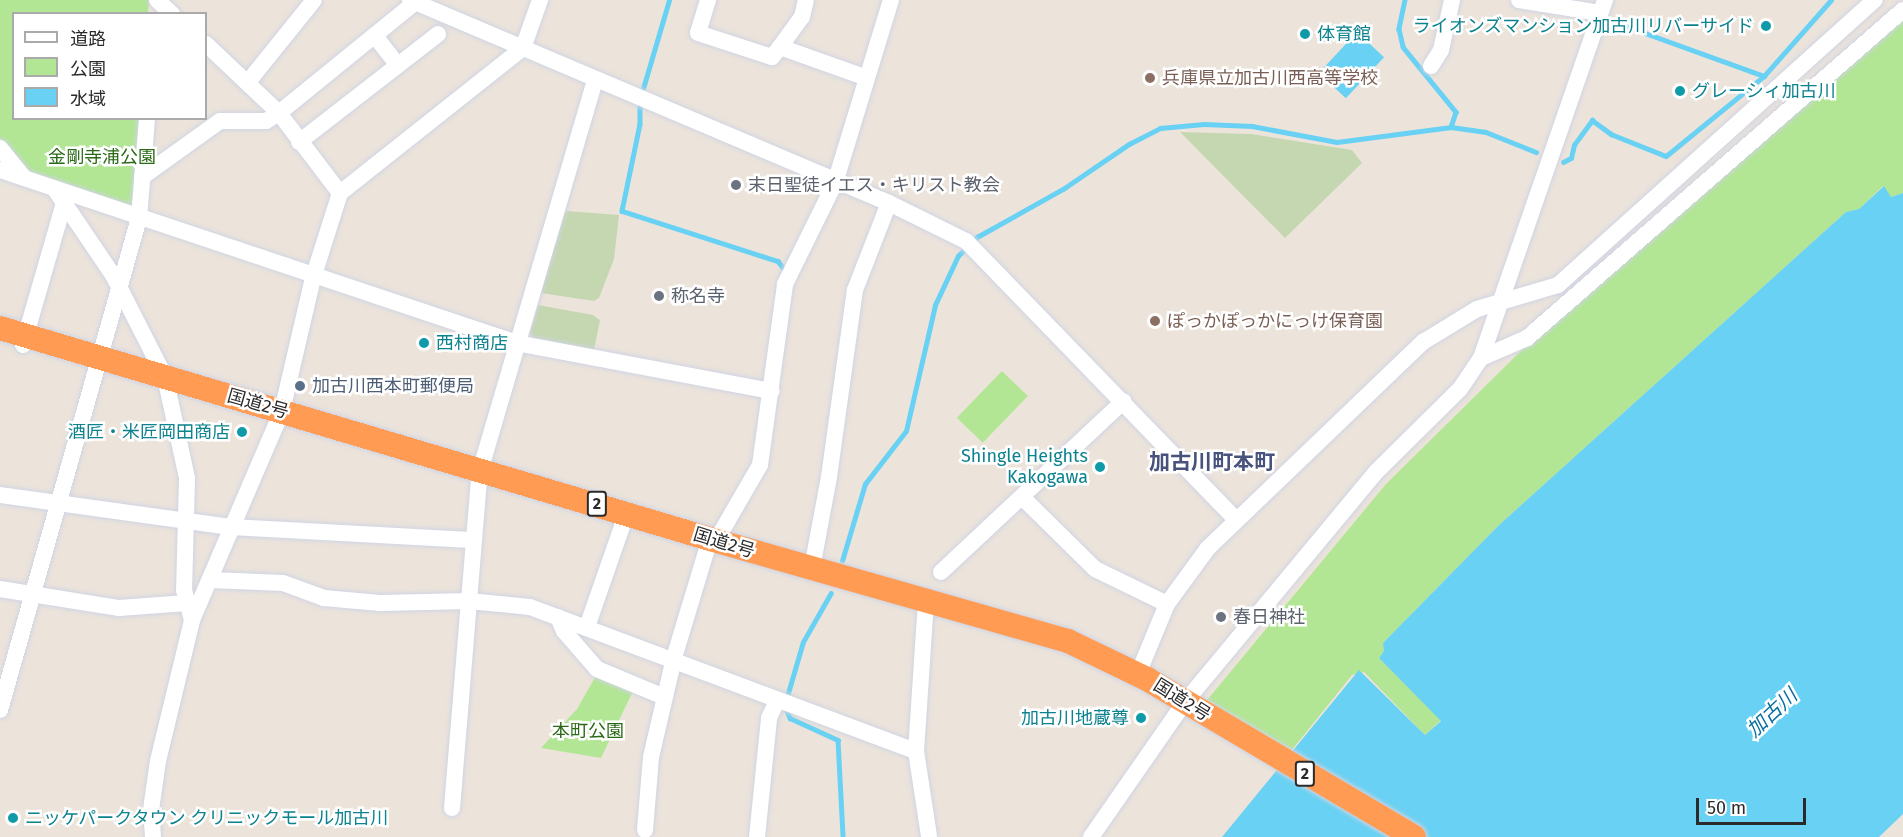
<!DOCTYPE html>
<meta charset="utf-8">
<style>
body{margin:0}
#map{position:relative;width:1903px;height:837px;overflow:hidden;background:#ece4db;font-family:"Fira Sans","Noto Sans JP",sans-serif}
div>[style]{position:absolute}
[style*='--x']{left:calc(var(--x)*1px);top:calc(var(--y)*1px);width:calc(var(--w)*1px);rotate:calc(var(--a)*1deg)}
.green>*{inset:0;background:#b2e694;transform-origin:0 0}
.cemetery>*{inset:0;background:#c4d7b1}
.water>*{inset:0;background:#69d1f3;transform-origin:0 0}
.stream>*{height:4.5px;margin:-2.25px;padding:0 2.25px;transform-origin:2.25px;border-radius:2.25px;background:#69d1f3}
.roads{filter:drop-shadow(0 0 2px #d0d4e3) drop-shadow(0 0 2px #d0d4e3)}
.minor>*{height:16px;margin:-8px;padding:0 8px;transform-origin:8px;border-radius:8px;background:#fff}
.highway>*{height:24px;margin:-12px;padding:0 12px;transform-origin:12px;border-radius:12px;background:#ff9b53}
.dots>*{width:16px;height:16px;translate:-50% -50%;box-sizing:border-box;border:3px solid #fff;border-radius:50%}
span{translate:-50% -50%;white-space:nowrap;text-align:center;line-height:1.15;-webkit-text-stroke:5px #fff;paint-order:stroke}
.shield-label span{padding:2px 4px;background:#fff;border:2px solid;border-radius:4px;-webkit-text-stroke-width:0}
.shield-label{font-size:16px;color:#2a2a2a;font-weight:700}
.culture-label{font-size:18px;color:#0d838f}
.right{translate:-100% -50%;text-align:right}
.left{translate:0 -50%;text-align:left}
.education-label{font-size:18px;color:#785e54}
.park-label{font-size:18px;color:#296917}
.worship-label{font-size:18px;color:#5b616d}
.service-label{font-size:18px;color:#4e5e75}
.street-label{font-size:18px;color:#2a2a2a}
.water-label{font-size:20px;color:#086e9f;font-style:italic}
.quarter-label{font-size:21px;color:#48527c;font-weight:700}
.legend{position:absolute;left:12px;top:12px;width:195px;height:108px;box-sizing:border-box;background:#fff;border:2px solid #aaa;margin:0;padding:8px 10px;list-style:none;font-size:18px;color:#2a2a2a}
.legend li{display:flex;align-items:center;gap:12px;height:30px}
.legend b{width:30px;border:2px solid #aaa}
.scale{position:absolute;left:1696px;top:798px;width:110px;height:27px;box-sizing:border-box;border:3px solid #2a2a2a;border-top:0;padding-left:8px;font-size:18px;line-height:21px;white-space:nowrap;color:#2a2a2a;-webkit-text-stroke:4px #fff;paint-order:stroke}
</style>
<div id="map">
<div class="green">
<i style="clip-path:polygon(0 0,149px 0,148px 13px,14px 14px,14px 118px,142px 119px,138px 201px,128px 207px,29px 171px,0 142px)"></i>
<i style="clip-path:polygon(1903px 12px,1903px 193px,1891px 197px,1883px 186px,1859px 209px,1846px 212px,1499px 525px,1383px 643px,1385px 651px,1379px 658px,1441px 720px,1425px 735px,1364px 672px,1352px 675px,1287px 756px,1203px 705px,1386px 484px,1533px 339px)"></i>
<i style="left:1002px;top:371px;width:36px;height:65px;rotate:44deg"></i>
<i style="clip-path:polygon(597px 674px,633px 691px,601px 758px,541px 748px,577px 709px)"></i>
</div>
<div class="cemetery">
<i style="clip-path:polygon(1180px 132px,1251px 134px,1352px 150px,1362px 163px,1285px 238px)"></i>
<i style="clip-path:polygon(567px 211px,619px 215px,614px 259px,599px 298px,594px 301px,541px 293px,563px 212px)"></i>
<i style="clip-path:polygon(538px 305px,593px 315px,600px 320px,594px 350px,533px 339px,530px 333px)"></i>
</div>
<div class="water">
<i style="left:1357px;top:32px;width:37px;height:56px;rotate:43deg"></i>
<i style="clip-path:polygon(1884px 186px,1891px 197px,1903px 193px,1903px 814px,1879px 837px,1222px 837px,1359px 670px,1425px 735px,1441px 721px,1379px 658px,1384px 651px,1383px 643px,1499px 525px,1846px 212px,1859px 209px)"></i>
</div>
<div class="stream">
<i style="--x:1405;--y:0;--w:30;--a:102"></i>
<i style="--x:1399;--y:29;--w:18;--a:77"></i>
<i style="--x:1403;--y:47;--w:84;--a:50.8"></i>
<i style="--x:1456;--y:112;--w:16;--a:108"></i>
<i style="--x:1623;--y:25;--w:150;--a:19.9"></i>
<i style="--x:1764;--y:76;--w:101;--a:-48.6"></i>
<i style="--x:642;--y:92;--w:96;--a:-73.6"></i>
<i style="--x:640;--y:107;--w:17;--a:90"></i>
<i style="--x:640;--y:124;--w:89;--a:101.7"></i>
<i style="--x:622;--y:211;--w:164;--a:17.8"></i>
<i style="--x:778;--y:261;--w:10;--a:53"></i>
<i style="--x:1563;--y:162;--w:9;--a:-27"></i>
<i style="--x:1571;--y:158;--w:13;--a:-77"></i>
<i style="--x:1574;--y:145;--w:31;--a:-54"></i>
<i style="--x:1592;--y:120;--w:24;--a:36"></i>
<i style="--x:1611;--y:134;--w:59;--a:21.8"></i>
<i style="--x:1666;--y:156;--w:127;--a:-39.2"></i>
<i style="--x:842;--y:561;--w:80;--a:-73.4"></i>
<i style="--x:865;--y:484;--w:67;--a:-52.3"></i>
<i style="--x:906;--y:431;--w:129;--a:-77"></i>
<i style="--x:935;--y:305;--w:54;--a:-64.9"></i>
<i style="--x:958;--y:256;--w:27;--a:-45"></i>
<i style="--x:977;--y:237;--w:98;--a:-29.2"></i>
<i style="--x:1063;--y:189;--w:80;--a:-34.3"></i>
<i style="--x:1129;--y:144;--w:35;--a:-27"></i>
<i style="--x:1160;--y:128;--w:44;--a:-5.2"></i>
<i style="--x:1204;--y:124;--w:48;--a:2.4"></i>
<i style="--x:1252;--y:126;--w:86;--a:10.7"></i>
<i style="--x:1337;--y:142;--w:115;--a:-7.5"></i>
<i style="--x:1451;--y:127;--w:35;--a:8"></i>
<i style="--x:1486;--y:132;--w:54;--a:21.8"></i>
<i style="--x:786;--y:700;--w:60;--a:-73.7"></i>
<i style="--x:803;--y:642;--w:56;--a:-60.3"></i>
<i style="--x:786;--y:708;--w:11;--a:68"></i>
<i style="--x:790;--y:718;--w:53;--a:24.6"></i>
<i style="--x:838;--y:740;--w:95;--a:87"></i>
</div>
<div class="roads">
<div class="minor">
<i style="--x:157;--y:0;--w:21;--a:43"></i>
<i style="--x:410;--y:0;--w:520;--a:22.97"></i>
<i style="--x:889;--y:203;--w:86;--a:26.3"></i>
<i style="--x:966;--y:241;--w:388;--a:45.9"></i>
<i style="--x:708;--y:0;--w:34;--a:107"></i>
<i style="--x:698;--y:33;--w:78;--a:18"></i>
<i style="--x:772;--y:57;--w:13;--a:-51"></i>
<i style="--x:780;--y:47;--w:92;--a:19.6"></i>
<i style="--x:1519;--y:0;--w:82;--a:9.1"></i>
<i style="--x:375;--y:36;--w:37;--a:52"></i>
<i style="--x:206;--y:44;--w:100;--a:43.4"></i>
<i style="--x:279;--y:113;--w:101;--a:52.7"></i>
<i style="--x:780;--y:47;--w:37;--a:-54"></i>
<i style="--x:802;--y:17;--w:17;--a:-77"></i>
<i style="--x:1431;--y:66;--w:19;--a:-58"></i>
<i style="--x:1441;--y:50;--w:51;--a:-77.6"></i>
<i style="--x:248;--y:82;--w:105;--a:-51.2"></i>
<i style="--x:299;--y:142;--w:176;--a:-37.8"></i>
<i style="--x:0;--y:148;--w:38;--a:51"></i>
<i style="--x:0;--y:170;--w:545;--a:18.5"></i>
<i style="--x:517;--y:343;--w:259;--a:10.7"></i>
<i style="--x:142;--y:177;--w:96;--a:-35.7"></i>
<i style="--x:220;--y:121;--w:46;--a:0"></i>
<i style="--x:266;--y:121;--w:15;--a:-32"></i>
<i style="--x:279;--y:113;--w:179;--a:-39.1"></i>
<i style="--x:54;--y:188;--w:105;--a:55.9"></i>
<i style="--x:113;--y:275;--w:114;--a:63"></i>
<i style="--x:165;--y:377;--w:103;--a:77.7"></i>
<i style="--x:187;--y:478;--w:112;--a:91.5"></i>
<i style="--x:184;--y:590;--w:31;--a:75"></i>
<i style="--x:23;--y:345;--w:148;--a:-73.9"></i>
<i style="--x:1481;--y:358;--w:50;--a:-23.5"></i>
<i style="--x:1527;--y:338;--w:499;--a:-41.1"></i>
<i style="--x:0;--y:495;--w:232;--a:7.9"></i>
<i style="--x:230;--y:527;--w:242;--a:3.1"></i>
<i style="--x:1023;--y:498;--w:101;--a:44.6"></i>
<i style="--x:1095;--y:569;--w:80;--a:25.9"></i>
<i style="--x:812;--y:568;--w:93;--a:-79.4"></i>
<i style="--x:829;--y:477;--w:189;--a:-82.1"></i>
<i style="--x:855;--y:290;--w:93;--a:-68.7"></i>
<i style="--x:941;--y:572;--w:250;--a:-43.1"></i>
<i style="--x:211;--y:580;--w:72;--a:2.4"></i>
<i style="--x:283;--y:583;--w:44;--a:20.1"></i>
<i style="--x:324;--y:598;--w:56;--a:5.1"></i>
<i style="--x:380;--y:603;--w:89;--a:-1.3"></i>
<i style="--x:469;--y:601;--w:61;--a:5.6"></i>
<i style="--x:530;--y:607;--w:412;--a:20.5"></i>
<i style="--x:0;--y:589;--w:121;--a:9.1"></i>
<i style="--x:119;--y:608;--w:68;--a:-4.2"></i>
<i style="--x:926;--y:601;--w:150;--a:93.8"></i>
<i style="--x:916;--y:751;--w:86;--a:81.3"></i>
<i style="--x:558;--y:617;--w:15;--a:67"></i>
<i style="--x:564;--y:631;--w:50;--a:49"></i>
<i style="--x:597;--y:669;--w:70;--a:22.6"></i>
<i style="--x:587;--y:627;--w:122;--a:-70.8"></i>
<i style="--x:1138;--y:674;--w:76;--a:-67.5"></i>
<i style="--x:1167;--y:604;--w:69;--a:-53.8"></i>
<i style="--x:1208;--y:548;--w:298;--a:-43.8"></i>
<i style="--x:1423;--y:342;--w:63;--a:-31.4"></i>
<i style="--x:1477;--y:309;--w:84;--a:-16.5"></i>
<i style="--x:1558;--y:285;--w:426;--a:-42"></i>
<i style="--x:0;--y:710;--w:511;--a:-74.22"></i>
<i style="--x:139;--y:218;--w:100;--a:-85.4"></i>
<i style="--x:452;--y:808;--w:338;--a:-85.3"></i>
<i style="--x:480;--y:471;--w:408;--a:-73.6"></i>
<i style="--x:645;--y:830;--w:73;--a:-85.3"></i>
<i style="--x:651;--y:757;--w:102;--a:-76.9"></i>
<i style="--x:674;--y:658;--w:124;--a:-73.2"></i>
<i style="--x:710;--y:539;--w:11;--a:-27"></i>
<i style="--x:720;--y:534;--w:80;--a:-59.9"></i>
<i style="--x:760;--y:465;--w:183;--a:-82.1"></i>
<i style="--x:785;--y:284;--w:113;--a:-63.7"></i>
<i style="--x:835;--y:183;--w:191;--a:-73"></i>
<i style="--x:153;--y:837;--w:27;--a:-94"></i>
<i style="--x:151;--y:810;--w:49;--a:-81.9"></i>
<i style="--x:158;--y:761;--w:145;--a:-76.4"></i>
<i style="--x:192;--y:620;--w:228;--a:-66.7"></i>
<i style="--x:282;--y:411;--w:137;--a:-76.9"></i>
<i style="--x:313;--y:278;--w:89;--a:-72.4"></i>
<i style="--x:340;--y:193;--w:233;--a:-38.4"></i>
<i style="--x:523;--y:48;--w:51;--a:-70.5"></i>
<i style="--x:757;--y:837;--w:120;--a:-84.2"></i>
<i style="--x:769;--y:718;--w:19;--a:-65"></i>
<i style="--x:1091;--y:837;--w:165;--a:-55.2"></i>
<i style="--x:1185;--y:702;--w:299;--a:-50.3"></i>
<i style="--x:1376;--y:472;--w:118;--a:-44.7"></i>
<i style="--x:1460;--y:389;--w:37;--a:-56"></i>
<i style="--x:1481;--y:358;--w:379;--a:-70.9"></i>
</div>
<div class="highway">
<i style="--x:0;--y:328;--w:741;--a:16.55"></i>
<i style="--x:710;--y:539;--w:372;--a:15.9"></i>
<i style="--x:1068;--y:641;--w:88;--a:25.7"></i>
<i style="--x:1147;--y:679;--w:310;--a:30.6"></i>
</div>
</div>
<div class="dots">
<i style="left:1766px;top:26px;background:#0f9aa8"></i>
<i style="left:1305px;top:34px;background:#0f9aa8"></i>
<i style="left:1150px;top:78px;background:#8d6e63"></i>
<i style="left:1680px;top:91px;background:#0f9aa8"></i>
<i style="left:736px;top:185px;background:#6b7280"></i>
<i style="left:659px;top:296px;background:#6b7280"></i>
<i style="left:1155px;top:321px;background:#8d6e63"></i>
<i style="left:424px;top:343px;background:#0f9aa8"></i>
<i style="left:300px;top:386px;background:#5c6f8a"></i>
<i style="left:242px;top:432px;background:#0f9aa8"></i>
<i style="left:1100px;top:467px;background:#0f9aa8"></i>
<i style="left:1221px;top:617px;background:#6b7280"></i>
<i style="left:1141px;top:718px;background:#0f9aa8"></i>
<i style="left:13px;top:818px;background:#0f9aa8"></i>
</div>
<div class="shield-label">
<span style="left:597px;top:504px">2</span>
<span style="left:1305px;top:774px">2</span>
</div>
<div class="culture-label">
<span class="right" style="left:1754px;top:26px">ライオンズマンション加古川リバーサイド</span>
<span class="left" style="left:1317px;top:34px">体育館</span>
<span class="left" style="left:1692px;top:91px">グレーシィ加古川</span>
<span class="left" style="left:436px;top:343px">西村商店</span>
<span class="right" style="left:230px;top:432px">酒匠・米匠岡田商店</span>
<span class="right" style="left:1088px;top:467px">Shingle Heights<br>Kakogawa</span>
<span class="right" style="left:1129px;top:718px">加古川地蔵尊</span>
<span class="left" style="left:25px;top:818px">ニッケパークタウン クリニックモール加古川</span>
</div>
<div class="education-label">
<span class="left" style="left:1162px;top:78px">兵庫県立加古川西高等学校</span>
<span class="left" style="left:1167px;top:321px">ぽっかぽっかにっけ保育園</span>
</div>
<div class="park-label">
<span style="left:102px;top:157px">金剛寺浦公園</span>
<span style="left:588px;top:731px">本町公園</span>
</div>
<div class="worship-label">
<span class="left" style="left:748px;top:185px">末日聖徒イエス・キリスト教会</span>
<span class="left" style="left:671px;top:296px">称名寺</span>
<span class="left" style="left:1233px;top:617px">春日神社</span>
</div>
<div class="service-label">
<span class="left" style="left:312px;top:386px">加古川西本町郵便局</span>
</div>
<div class="street-label">
<span style="left:258px;top:404px;rotate:16deg">国道2号</span>
<span style="left:724px;top:543px;rotate:17deg">国道2号</span>
<span style="left:1182px;top:700px;rotate:32deg">国道2号</span>
</div>
<div class="water-label">
<span style="left:1772px;top:713px;rotate:-43deg">加古川</span>
</div>
<div class="quarter-label">
<span style="left:1212px;top:462px">加古川町本町</span>
</div>
<ul class="legend">
<li><b style="height:8px;background:#fff"></b>道路</li>
<li><b style="height:16px;background:#b2e694"></b>公園</li>
<li><b style="height:16px;background:#69d1f3"></b>水域</li>
</ul>
<div class="scale">50 m</div>
</div>
